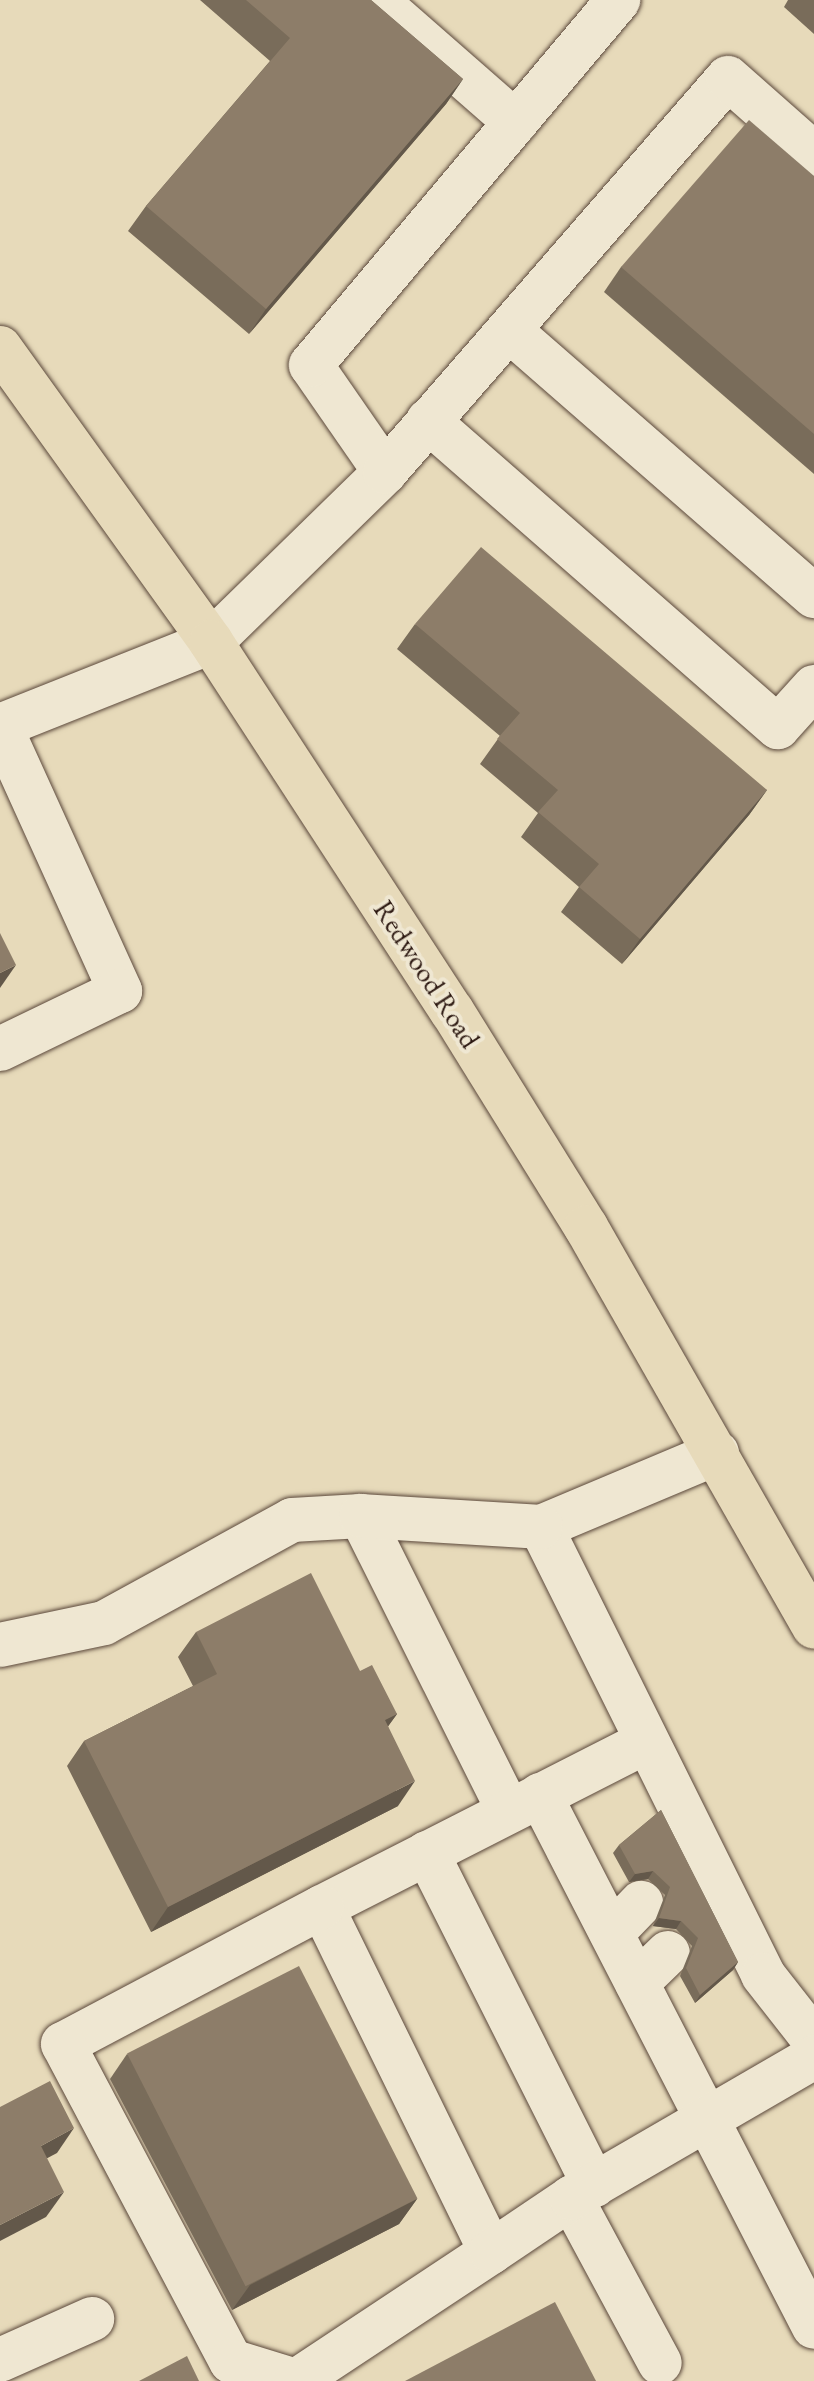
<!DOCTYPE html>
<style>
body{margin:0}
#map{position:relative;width:814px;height:2381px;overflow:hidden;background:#e7daba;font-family:"EB Garamond",serif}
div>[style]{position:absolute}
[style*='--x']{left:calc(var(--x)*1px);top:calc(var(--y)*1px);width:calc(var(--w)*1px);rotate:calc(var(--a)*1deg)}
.roads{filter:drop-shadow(0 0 2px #5b483b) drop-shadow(0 0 2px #5b483b)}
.minor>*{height:44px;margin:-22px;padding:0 22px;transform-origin:22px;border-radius:22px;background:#efe7d2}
.major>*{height:44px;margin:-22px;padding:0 22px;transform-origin:22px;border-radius:22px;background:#e7daba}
.wall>*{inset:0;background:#796c5a}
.shaded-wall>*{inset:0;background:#63584a}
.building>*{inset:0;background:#8d7d69;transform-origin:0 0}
span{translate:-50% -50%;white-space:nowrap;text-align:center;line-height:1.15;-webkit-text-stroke:8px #efe7d2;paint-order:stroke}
.street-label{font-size:28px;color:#2c1811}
</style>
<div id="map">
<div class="roads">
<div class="minor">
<i style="--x:377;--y:1;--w:184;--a:41.2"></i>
<i style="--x:509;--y:330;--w:405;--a:41.1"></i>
<i style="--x:428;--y:421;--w:465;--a:41.2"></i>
<i style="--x:778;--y:727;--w:54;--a:-48"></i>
<i style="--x:385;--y:472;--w:130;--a:-124.7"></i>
<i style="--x:311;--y:365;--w:477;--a:-49.9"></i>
<i style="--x:0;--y:726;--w:227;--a:-21.7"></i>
<i style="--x:211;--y:642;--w:243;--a:-44.3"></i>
<i style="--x:385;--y:472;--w:522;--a:-48.96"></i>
<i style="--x:728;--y:78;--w:115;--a:41.5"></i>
<i style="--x:0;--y:726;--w:291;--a:65.6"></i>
<i style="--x:120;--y:991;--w:133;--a:154.2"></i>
<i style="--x:717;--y:1453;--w:191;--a:157.2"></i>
<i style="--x:541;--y:1527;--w:500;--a:63.6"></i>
<i style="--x:763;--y:1975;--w:83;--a:51.9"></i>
<i style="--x:361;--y:1516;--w:330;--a:63.4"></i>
<i style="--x:0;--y:1645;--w:106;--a:-11.9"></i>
<i style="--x:104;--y:1623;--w:214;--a:-28.7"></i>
<i style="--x:292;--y:1520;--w:69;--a:-3.3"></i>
<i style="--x:361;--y:1516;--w:180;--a:3.5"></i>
<i style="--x:540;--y:1795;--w:598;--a:62.75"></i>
<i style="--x:427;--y:1853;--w:372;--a:63.3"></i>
<i style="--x:322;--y:1907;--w:364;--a:-27"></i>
<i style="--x:612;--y:1933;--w:42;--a:-46"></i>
<i style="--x:637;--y:1983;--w:43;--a:-44.1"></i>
<i style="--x:571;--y:2198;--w:187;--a:61.7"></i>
<i style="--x:491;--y:2252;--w:384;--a:-116.1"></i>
<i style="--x:322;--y:1907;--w:293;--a:152.1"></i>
<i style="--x:63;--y:2044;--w:359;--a:62.1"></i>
<i style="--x:231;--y:2361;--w:68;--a:17.1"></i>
<i style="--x:296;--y:2381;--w:234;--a:-33.5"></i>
<i style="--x:491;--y:2252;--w:97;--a:-34"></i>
<i style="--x:571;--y:2198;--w:281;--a:-30.1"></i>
<i style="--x:0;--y:2360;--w:101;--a:-24"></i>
</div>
<div class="major">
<i style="--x:0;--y:348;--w:362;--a:54.3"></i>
<i style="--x:211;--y:642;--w:441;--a:56.9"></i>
<i style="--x:452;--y:1011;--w:254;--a:58.2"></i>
<i style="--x:586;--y:1227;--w:460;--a:60.3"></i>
</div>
</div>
<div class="wall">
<i style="clip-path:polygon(200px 0,371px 0,463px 79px,446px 104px,249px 334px,128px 231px,146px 206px,270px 61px)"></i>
<i style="clip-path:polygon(788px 0,814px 0,814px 34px,784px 7px)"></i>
<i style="clip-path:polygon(814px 176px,814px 474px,604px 292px,621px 267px)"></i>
<i style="clip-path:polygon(415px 624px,767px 790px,749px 815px,622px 964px,561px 912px,579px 887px,521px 837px,538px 813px,480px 764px,500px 736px,397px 649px)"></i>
<i style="clip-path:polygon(196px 1632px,360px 1671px,397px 1714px,388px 1726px,398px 1806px,151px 1932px,67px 1766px,84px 1741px,193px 1686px,178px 1657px)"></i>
<i style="clip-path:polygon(661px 1810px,738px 1962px,733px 1970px,695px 2003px,680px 1976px,692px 1946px,676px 1929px,653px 1926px,665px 1895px,648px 1879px,629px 1882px,613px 1853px,619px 1845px)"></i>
<i style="clip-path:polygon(127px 2054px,417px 2199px,399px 2224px,232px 2310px,110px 2079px)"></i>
</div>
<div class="shaded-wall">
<i style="clip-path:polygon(463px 79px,446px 104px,249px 334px,266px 309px)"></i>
<i style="clip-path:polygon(767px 790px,749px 815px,622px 964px,640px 939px)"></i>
<i style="clip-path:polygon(16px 965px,0 988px,0 973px)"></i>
<i style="clip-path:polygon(397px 1714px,379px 1739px,385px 1720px)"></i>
<i style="clip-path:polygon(415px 1781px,398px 1806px,151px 1932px,168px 1907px)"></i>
<i style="clip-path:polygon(653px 1871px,648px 1879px,629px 1882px,635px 1874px)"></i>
<i style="clip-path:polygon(659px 1918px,681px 1921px,676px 1929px,653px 1926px)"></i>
<i style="clip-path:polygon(738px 1962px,733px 1970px,695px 2003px,700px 1995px)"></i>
<i style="clip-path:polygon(74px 2128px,57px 2153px,23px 2171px,41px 2146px)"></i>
<i style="clip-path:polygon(64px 2192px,46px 2217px,0 2241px,0 2225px)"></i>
<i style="clip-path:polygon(417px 2199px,399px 2224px,232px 2310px,250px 2285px)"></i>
</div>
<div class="building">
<i style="clip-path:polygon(246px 0,371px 0,463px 79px,266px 309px,146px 206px,290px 38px)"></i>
<i style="clip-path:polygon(749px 120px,814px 176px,814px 434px,621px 267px)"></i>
<i style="clip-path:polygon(481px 547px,767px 790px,640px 939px,579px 887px,599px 864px,538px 812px,558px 790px,497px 739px,520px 713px,415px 624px)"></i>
<i style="clip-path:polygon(0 933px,16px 965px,0 973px)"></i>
<i style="clip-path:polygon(311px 1573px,360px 1671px,372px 1665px,397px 1714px,385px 1720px,415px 1781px,168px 1907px,84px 1741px,217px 1674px,196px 1632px)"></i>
<i style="clip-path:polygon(661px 1810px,738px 1962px,700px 1995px,686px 1968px,698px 1938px,681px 1921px,659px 1918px,670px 1887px,653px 1871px,635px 1874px,619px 1845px)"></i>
<i style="left:299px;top:1966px;width:261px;height:193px;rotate:63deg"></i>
<i style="clip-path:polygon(50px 2081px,74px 2128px,41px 2146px,64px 2192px,0 2225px,0 2107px)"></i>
<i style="clip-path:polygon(555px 2302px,596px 2381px,405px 2381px)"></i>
<i style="clip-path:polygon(187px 2356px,199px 2381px,139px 2381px)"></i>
</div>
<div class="street-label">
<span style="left:427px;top:974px;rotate:57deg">Redwood Road</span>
</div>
</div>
